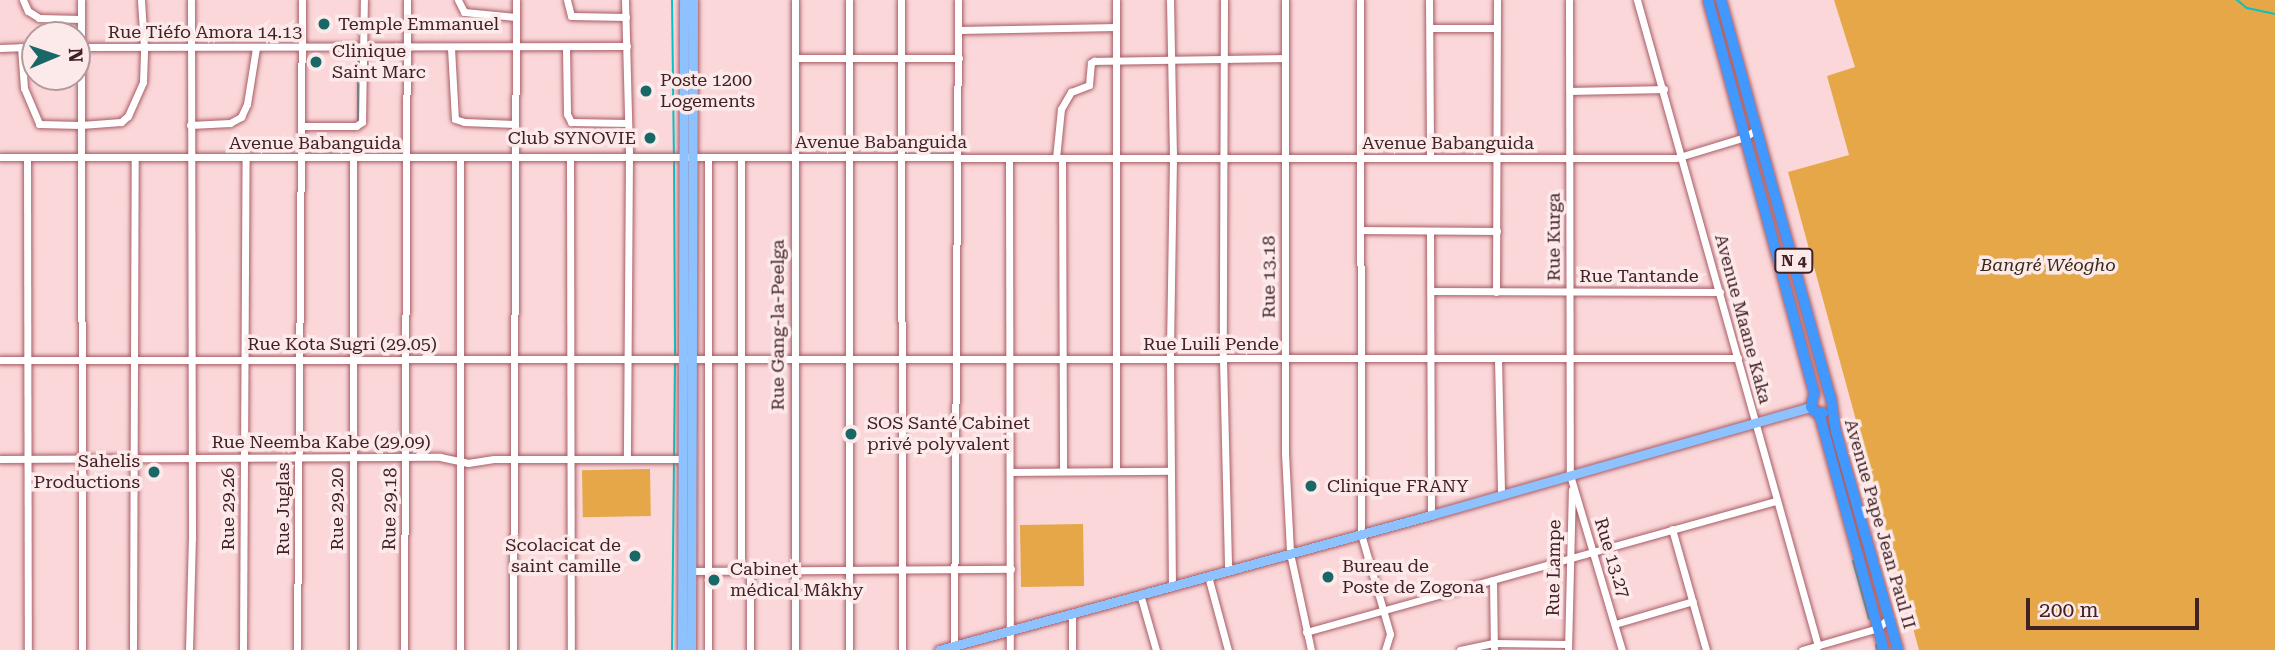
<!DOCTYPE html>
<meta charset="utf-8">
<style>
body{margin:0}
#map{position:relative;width:2275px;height:650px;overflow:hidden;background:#fbd7d9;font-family:"Roboto Serif",serif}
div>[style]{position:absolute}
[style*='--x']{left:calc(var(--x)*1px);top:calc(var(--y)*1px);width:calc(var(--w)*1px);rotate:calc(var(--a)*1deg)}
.green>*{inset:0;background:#e5a748;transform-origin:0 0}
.stream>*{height:2px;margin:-1px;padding:0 1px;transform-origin:1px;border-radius:1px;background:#08c1c0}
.roads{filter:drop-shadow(0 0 2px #a85c64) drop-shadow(0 0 2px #a85c64)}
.minor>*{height:7px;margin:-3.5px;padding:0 3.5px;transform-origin:3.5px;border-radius:3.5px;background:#fff}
.major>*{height:9px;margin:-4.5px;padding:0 4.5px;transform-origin:4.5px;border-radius:4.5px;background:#8dc2ff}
.highway>*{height:10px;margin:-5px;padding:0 5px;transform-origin:5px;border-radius:5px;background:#4199ff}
.dots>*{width:19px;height:19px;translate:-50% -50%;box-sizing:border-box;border:4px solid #fce9ea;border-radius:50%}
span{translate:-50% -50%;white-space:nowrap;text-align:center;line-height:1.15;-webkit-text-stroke:7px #fce9ea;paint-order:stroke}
.shield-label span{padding:2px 5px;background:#fce9ea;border:2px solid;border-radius:5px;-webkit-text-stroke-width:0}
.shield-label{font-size:16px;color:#422124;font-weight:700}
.poi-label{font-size:18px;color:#422124}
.left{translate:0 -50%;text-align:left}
.right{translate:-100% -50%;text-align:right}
.street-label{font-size:18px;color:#422124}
.park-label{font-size:18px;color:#372916;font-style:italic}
.north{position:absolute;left:21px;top:21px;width:70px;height:70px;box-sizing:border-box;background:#fce9ea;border:2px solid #b2999b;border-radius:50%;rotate:88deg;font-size:19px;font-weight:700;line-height:28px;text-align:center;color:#422124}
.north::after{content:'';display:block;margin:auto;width:24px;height:32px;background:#196767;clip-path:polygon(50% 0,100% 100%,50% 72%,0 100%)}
.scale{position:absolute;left:2026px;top:598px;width:173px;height:32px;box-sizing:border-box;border:4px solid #422124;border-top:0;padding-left:9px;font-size:21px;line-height:24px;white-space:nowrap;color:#422124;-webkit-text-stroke:5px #fce9ea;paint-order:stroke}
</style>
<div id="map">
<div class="green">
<i style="clip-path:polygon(1834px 0,2275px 0,2275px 650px,1919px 650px,1788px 172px,1849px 155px,1827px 76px,1855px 67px)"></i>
<i style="left:650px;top:469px;width:47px;height:68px;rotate:89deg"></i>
<i style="left:1083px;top:524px;width:62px;height:63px;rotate:89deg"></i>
</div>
<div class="stream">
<i style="--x:672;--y:0;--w:155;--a:89.3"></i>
<i style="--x:2237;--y:0;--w:13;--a:39"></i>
<i style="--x:2247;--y:8;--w:29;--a:12"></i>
<i style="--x:358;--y:55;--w:67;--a:90"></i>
<i style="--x:674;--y:161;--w:194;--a:89.7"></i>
<i style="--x:674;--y:456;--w:95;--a:-89.4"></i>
<i style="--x:1853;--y:561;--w:60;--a:74.6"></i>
<i style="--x:1876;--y:645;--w:5;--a:79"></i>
<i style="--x:672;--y:650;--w:188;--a:-89.4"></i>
</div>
<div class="roads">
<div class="minor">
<i style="--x:23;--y:0;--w:12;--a:66"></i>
<i style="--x:28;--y:11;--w:13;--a:32"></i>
<i style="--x:39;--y:18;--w:42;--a:1.4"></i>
<i style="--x:81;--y:0;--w:650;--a:89.91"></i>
<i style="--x:458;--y:0;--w:13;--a:63"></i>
<i style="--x:464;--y:12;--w:52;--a:5.5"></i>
<i style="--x:567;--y:0;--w:16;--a:76"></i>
<i style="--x:571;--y:16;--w:55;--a:1"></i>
<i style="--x:625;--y:0;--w:157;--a:88.5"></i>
<i style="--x:629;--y:157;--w:302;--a:90.4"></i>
<i style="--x:795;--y:0;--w:650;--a:90"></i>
<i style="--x:849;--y:0;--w:650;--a:90"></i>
<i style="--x:901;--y:0;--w:650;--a:89.91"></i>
<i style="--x:1170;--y:0;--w:158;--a:88.9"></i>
<i style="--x:1173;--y:158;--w:202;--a:90.9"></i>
<i style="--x:1170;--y:360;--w:226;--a:89.5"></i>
<i style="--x:1224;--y:0;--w:360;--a:90.2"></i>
<i style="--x:1223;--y:360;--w:211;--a:88.6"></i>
<i style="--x:1285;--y:0;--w:453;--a:90"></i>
<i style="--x:1285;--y:453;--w:100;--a:87.1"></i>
<i style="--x:1290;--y:553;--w:99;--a:77.8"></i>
<i style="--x:1360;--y:0;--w:534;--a:89.89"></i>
<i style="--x:1361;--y:534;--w:104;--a:73.8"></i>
<i style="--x:1390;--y:634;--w:17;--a:107"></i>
<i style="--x:1429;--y:0;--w:158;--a:89.6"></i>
<i style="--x:1569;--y:0;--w:475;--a:89.9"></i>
<i style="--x:1570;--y:475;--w:183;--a:73.5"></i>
<i style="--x:1637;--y:0;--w:671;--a:74.35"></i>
<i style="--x:1431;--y:28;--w:66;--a:0"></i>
<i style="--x:959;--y:30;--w:157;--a:-1.1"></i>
<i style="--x:21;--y:47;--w:41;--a:85.8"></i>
<i style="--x:24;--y:88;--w:39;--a:67"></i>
<i style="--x:39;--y:124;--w:42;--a:1.4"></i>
<i style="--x:81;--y:125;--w:40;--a:-4.3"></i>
<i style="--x:121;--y:122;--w:9;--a:-41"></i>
<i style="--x:128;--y:116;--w:37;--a:-66"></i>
<i style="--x:143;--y:82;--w:35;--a:-88"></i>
<i style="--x:144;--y:47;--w:47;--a:-93.7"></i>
<i style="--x:79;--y:47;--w:548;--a:-0.1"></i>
<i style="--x:0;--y:48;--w:35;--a:-2"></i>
<i style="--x:451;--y:48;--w:71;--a:86.8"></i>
<i style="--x:455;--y:119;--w:9;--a:18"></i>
<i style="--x:464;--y:122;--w:51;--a:2.2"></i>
<i style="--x:566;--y:48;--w:66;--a:89.1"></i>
<i style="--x:567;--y:114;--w:9;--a:63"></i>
<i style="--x:571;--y:122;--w:57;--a:1"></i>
<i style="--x:795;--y:58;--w:164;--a:0"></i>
<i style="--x:1571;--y:91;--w:93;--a:-1.2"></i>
<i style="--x:190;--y:125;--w:40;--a:-2.9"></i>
<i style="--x:230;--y:123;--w:13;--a:-29"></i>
<i style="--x:241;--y:117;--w:14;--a:-65"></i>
<i style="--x:247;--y:104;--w:57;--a:-80.9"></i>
<i style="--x:301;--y:126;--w:55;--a:0"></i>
<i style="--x:356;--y:126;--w:7;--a:-34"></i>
<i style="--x:362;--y:122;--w:122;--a:-89.1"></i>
<i style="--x:0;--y:157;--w:1676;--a:0.03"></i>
<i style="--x:1676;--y:158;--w:72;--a:-16.9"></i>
<i style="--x:1745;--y:137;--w:14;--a:-34"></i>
<i style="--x:27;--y:157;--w:493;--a:89.9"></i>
<i style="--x:708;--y:157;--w:493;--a:90"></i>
<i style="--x:460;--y:158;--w:492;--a:90"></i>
<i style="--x:570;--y:158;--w:492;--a:89.9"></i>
<i style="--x:741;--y:158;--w:412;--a:90"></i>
<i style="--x:1009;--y:158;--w:492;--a:89.9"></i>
<i style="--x:1056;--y:158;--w:49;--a:-84.2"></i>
<i style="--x:1061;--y:109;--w:20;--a:-60"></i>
<i style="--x:1071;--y:92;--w:19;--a:-21"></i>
<i style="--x:1089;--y:85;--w:22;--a:-85"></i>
<i style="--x:1091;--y:63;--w:4;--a:-34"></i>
<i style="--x:1094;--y:61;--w:190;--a:-0.9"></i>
<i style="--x:1062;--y:158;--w:313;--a:89.8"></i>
<i style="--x:1360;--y:230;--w:137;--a:0.4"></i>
<i style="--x:1430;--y:231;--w:284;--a:89.8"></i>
<i style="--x:1432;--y:291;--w:288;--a:0.2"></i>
<i style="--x:1496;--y:292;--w:292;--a:-89.8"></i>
<i style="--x:1498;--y:359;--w:136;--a:88.7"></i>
<i style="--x:0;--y:360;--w:1738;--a:-0.07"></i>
<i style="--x:0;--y:459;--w:440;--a:-0.3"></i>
<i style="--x:440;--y:457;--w:29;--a:12"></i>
<i style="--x:468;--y:463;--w:26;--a:-9"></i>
<i style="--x:494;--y:459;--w:189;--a:0"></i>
<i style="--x:1116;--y:470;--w:470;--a:-90"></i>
<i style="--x:1010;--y:472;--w:160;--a:-0.4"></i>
<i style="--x:1672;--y:529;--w:126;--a:74.3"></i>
<i style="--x:750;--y:570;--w:80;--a:90"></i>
<i style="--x:692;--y:571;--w:319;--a:-0.4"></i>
<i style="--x:1208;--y:576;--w:77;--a:74.9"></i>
<i style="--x:1493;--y:580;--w:70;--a:89.2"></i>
<i style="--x:1140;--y:594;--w:58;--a:74.1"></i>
<i style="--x:1072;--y:615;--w:35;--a:90"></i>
<i style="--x:1615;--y:624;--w:81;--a:-16.4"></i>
<i style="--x:1306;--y:632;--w:488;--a:-15.6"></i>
<i style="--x:954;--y:645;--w:645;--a:-89.64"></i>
<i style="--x:133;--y:650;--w:493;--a:-89.8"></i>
<i style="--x:189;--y:650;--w:111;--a:-88.5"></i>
<i style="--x:192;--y:539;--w:539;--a:-90.11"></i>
<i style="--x:243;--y:650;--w:492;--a:-89.7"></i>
<i style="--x:297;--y:650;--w:650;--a:-89.56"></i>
<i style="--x:353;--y:650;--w:491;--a:-90"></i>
<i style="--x:404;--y:650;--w:650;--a:-89.74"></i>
<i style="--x:513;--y:650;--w:650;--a:-89.74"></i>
<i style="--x:1460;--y:650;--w:35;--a:-12"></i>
<i style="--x:1494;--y:643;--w:74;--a:0.8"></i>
<i style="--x:1568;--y:650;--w:160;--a:-88.6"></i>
<i style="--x:1802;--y:650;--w:79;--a:-16.1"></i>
<i style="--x:1878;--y:628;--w:16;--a:-43"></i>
</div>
<div class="major">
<i style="--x:682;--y:650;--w:650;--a:-89.82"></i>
<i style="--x:691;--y:650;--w:650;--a:-89.82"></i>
<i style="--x:939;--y:650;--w:510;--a:-15.34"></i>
<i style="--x:1431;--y:515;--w:395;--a:-15.9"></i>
</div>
<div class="highway">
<i style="--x:1708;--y:0;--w:408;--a:74.9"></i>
<i style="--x:1721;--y:0;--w:413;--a:74.6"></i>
<i style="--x:1831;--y:398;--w:34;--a:82"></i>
<i style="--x:1836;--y:432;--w:227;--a:74.1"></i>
<i style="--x:1814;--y:394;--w:13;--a:103"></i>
<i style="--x:1811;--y:407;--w:6;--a:51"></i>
<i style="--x:1815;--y:412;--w:8;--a:7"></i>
<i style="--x:1819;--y:413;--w:246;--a:74.7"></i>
</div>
</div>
<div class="dots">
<i style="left:324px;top:24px;background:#196767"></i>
<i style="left:316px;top:62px;background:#196767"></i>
<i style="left:646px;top:91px;background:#196767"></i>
<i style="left:650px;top:138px;background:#196767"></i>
<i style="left:851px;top:434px;background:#196767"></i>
<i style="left:154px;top:472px;background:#196767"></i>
<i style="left:1311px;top:486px;background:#196767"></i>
<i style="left:635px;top:556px;background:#196767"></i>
<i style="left:1328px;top:577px;background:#196767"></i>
<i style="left:714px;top:580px;background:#196767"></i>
</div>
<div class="shield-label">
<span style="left:1794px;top:261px">N 4</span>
</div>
<div class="poi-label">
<span class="left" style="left:338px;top:24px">Temple Emmanuel</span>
<span class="left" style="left:332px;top:62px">Clinique<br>Saint Marc</span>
<span class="left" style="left:660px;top:91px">Poste 1200<br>Logements</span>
<span class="right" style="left:636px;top:138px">Club SYNOVIE</span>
<span class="left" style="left:867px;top:434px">SOS Santé Cabinet<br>privé polyvalent</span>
<span class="right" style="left:140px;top:472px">Sahelis<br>Productions</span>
<span class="left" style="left:1327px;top:486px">Clinique FRANY</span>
<span class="right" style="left:621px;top:556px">Scolacicat de<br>saint camille</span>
<span class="left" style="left:1342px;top:577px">Bureau de<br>Poste de Zogona</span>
<span class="left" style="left:730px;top:580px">Cabinet<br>médical Mâkhy</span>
</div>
<div class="street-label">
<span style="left:205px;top:32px">Rue Tiéfo Amora 14.13</span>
<span style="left:881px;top:142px">Avenue Babanguida</span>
<span style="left:315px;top:143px">Avenue Babanguida</span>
<span style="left:1448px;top:143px">Avenue Babanguida</span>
<span style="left:1554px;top:237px;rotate:-90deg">Rue Kurga</span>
<span style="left:1639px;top:276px">Rue Tantande</span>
<span style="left:1269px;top:277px;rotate:-90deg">Rue 13.18</span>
<span style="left:1743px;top:319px;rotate:75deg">Avenue Maane Kaka</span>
<span style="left:778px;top:325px;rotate:-90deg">Rue Gang-la-Peelga</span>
<span style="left:342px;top:344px">Rue Kota Sugri (29.05)</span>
<span style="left:1211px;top:344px">Rue Luili Pende</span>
<span style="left:321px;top:442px">Rue Neemba Kabe (29.09)</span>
<span style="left:228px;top:509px;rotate:-90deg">Rue 29.26</span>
<span style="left:283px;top:509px;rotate:-90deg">Rue Juglas</span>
<span style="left:337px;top:509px;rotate:-90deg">Rue 29.20</span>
<span style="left:390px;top:509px;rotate:-89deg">Rue 29.18</span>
<span style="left:1880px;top:524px;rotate:74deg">Avenue Pape Jean Paul II</span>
<span style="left:1612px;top:558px;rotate:73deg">Rue 13.27</span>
<span style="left:1554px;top:568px;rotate:-89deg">Rue Lampe</span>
</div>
<div class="park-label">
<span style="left:2048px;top:265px">Bangré Wéogho</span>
</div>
<div class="north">N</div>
<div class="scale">200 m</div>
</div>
